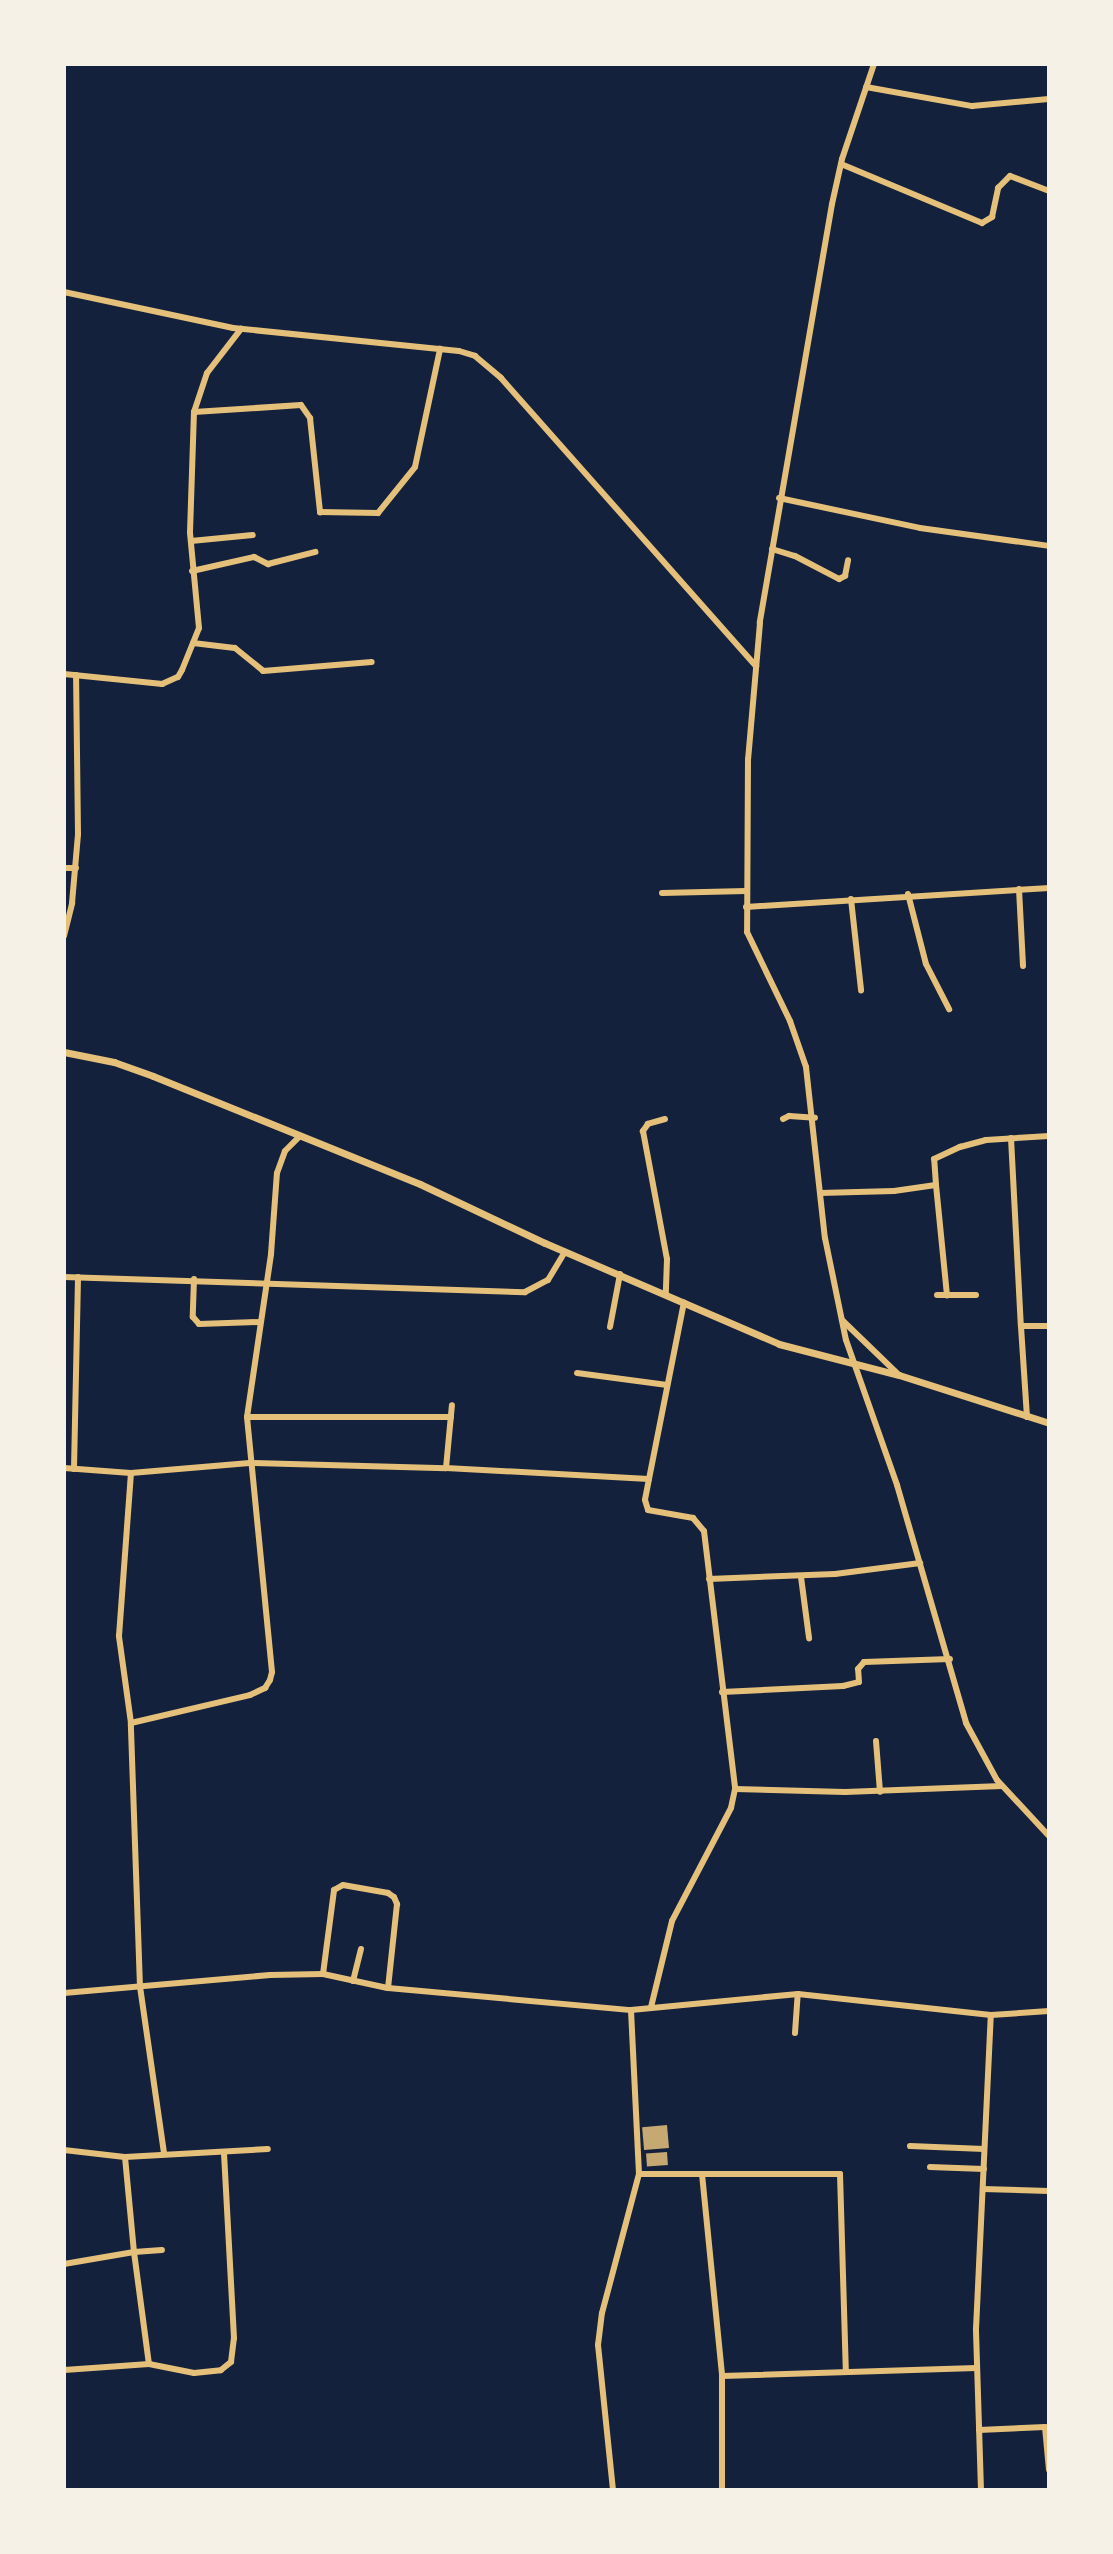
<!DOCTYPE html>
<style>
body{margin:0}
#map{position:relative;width:1113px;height:2554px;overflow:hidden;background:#14213d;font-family:"PT Sans",sans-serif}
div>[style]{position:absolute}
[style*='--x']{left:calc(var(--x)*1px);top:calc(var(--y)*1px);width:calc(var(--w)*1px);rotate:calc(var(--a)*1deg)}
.building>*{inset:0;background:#c6a872;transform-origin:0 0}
.minor>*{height:6px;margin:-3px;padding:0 3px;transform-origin:3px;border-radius:3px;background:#e5c07b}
.tertiary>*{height:7px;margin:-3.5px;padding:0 3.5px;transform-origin:3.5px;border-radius:3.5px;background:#e5c07b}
span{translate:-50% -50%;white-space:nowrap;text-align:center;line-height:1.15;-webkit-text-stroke:8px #f6f1e7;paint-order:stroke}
.frame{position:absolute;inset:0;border:66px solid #f6f1e7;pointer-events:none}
</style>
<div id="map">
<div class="building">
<i style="left:667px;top:2125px;width:23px;height:25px;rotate:85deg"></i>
<i style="left:667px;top:2152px;width:13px;height:21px;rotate:86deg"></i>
</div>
<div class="minor">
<i style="--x:874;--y:64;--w:100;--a:108.6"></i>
<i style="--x:842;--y:159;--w:46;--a:102.5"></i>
<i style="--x:832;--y:204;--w:425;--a:99.8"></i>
<i style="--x:760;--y:623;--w:137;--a:95"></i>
<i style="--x:748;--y:759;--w:173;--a:90.3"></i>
<i style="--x:747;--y:932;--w:99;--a:64.2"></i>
<i style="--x:790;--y:1021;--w:49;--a:70.8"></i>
<i style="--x:806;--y:1067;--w:172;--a:83.7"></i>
<i style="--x:825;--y:1238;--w:104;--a:78.4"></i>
<i style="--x:846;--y:1340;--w:154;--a:70.6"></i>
<i style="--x:897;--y:1485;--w:248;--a:73.8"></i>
<i style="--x:966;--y:1723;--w:65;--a:61.5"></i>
<i style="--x:997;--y:1780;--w:76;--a:47.1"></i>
<i style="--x:866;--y:87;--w:108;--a:10.2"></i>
<i style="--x:972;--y:106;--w:77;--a:-5.2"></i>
<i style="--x:841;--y:164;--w:153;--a:22.7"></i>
<i style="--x:982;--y:223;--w:12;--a:-31"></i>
<i style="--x:992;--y:217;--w:30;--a:-78"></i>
<i style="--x:998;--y:188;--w:17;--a:-45"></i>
<i style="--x:1010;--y:176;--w:42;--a:21"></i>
<i style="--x:64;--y:292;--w:173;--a:12"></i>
<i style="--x:233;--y:328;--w:227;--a:5.8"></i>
<i style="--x:459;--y:351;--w:17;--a:17"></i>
<i style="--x:475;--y:356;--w:34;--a:40"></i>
<i style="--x:501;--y:378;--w:385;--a:48.5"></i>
<i style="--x:194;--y:412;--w:107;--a:-3.7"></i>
<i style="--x:301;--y:405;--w:16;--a:55"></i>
<i style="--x:310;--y:418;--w:95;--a:83.9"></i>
<i style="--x:320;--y:512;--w:58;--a:1"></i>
<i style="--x:378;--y:513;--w:59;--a:-51.2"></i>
<i style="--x:415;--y:467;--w:121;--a:-78"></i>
<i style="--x:779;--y:498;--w:144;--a:12"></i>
<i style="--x:920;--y:528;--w:130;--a:7.9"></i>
<i style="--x:191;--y:541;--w:62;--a:-5.5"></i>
<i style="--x:772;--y:549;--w:24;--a:17"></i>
<i style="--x:795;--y:556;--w:50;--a:27.6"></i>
<i style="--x:839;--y:579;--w:7;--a:-27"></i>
<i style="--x:845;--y:576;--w:16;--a:-79"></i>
<i style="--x:192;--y:571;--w:64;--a:-12.7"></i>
<i style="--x:254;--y:557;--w:16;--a:27"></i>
<i style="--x:268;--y:564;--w:49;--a:-14.3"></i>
<i style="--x:193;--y:643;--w:42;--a:6.8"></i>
<i style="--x:235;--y:648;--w:36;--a:39"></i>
<i style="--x:263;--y:671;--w:109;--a:-4.7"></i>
<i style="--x:64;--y:674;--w:99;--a:5.8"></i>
<i style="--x:162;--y:684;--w:17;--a:-24"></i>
<i style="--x:178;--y:677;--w:8;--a:-60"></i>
<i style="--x:182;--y:670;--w:45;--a:-68"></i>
<i style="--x:199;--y:628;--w:96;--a:-95.4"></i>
<i style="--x:190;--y:532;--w:120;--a:-88.1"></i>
<i style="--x:194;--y:412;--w:41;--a:-71.6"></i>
<i style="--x:207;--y:373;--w:56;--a:-52.3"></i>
<i style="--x:64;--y:868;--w:12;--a:0"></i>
<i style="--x:1019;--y:889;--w:77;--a:87"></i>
<i style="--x:662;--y:893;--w:84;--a:-1.4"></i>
<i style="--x:908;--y:894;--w:72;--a:75.6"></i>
<i style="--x:926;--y:964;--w:51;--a:62.9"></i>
<i style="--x:851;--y:899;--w:92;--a:83.7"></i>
<i style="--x:746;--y:907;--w:304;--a:-3.6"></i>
<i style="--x:64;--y:936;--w:34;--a:-76"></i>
<i style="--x:72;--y:903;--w:69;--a:-85"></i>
<i style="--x:78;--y:834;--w:159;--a:-90.7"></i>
<i style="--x:665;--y:1119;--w:18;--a:164"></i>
<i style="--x:648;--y:1124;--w:9;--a:126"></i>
<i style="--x:643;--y:1131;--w:130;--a:79.4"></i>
<i style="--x:667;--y:1259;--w:35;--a:92"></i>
<i style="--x:783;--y:1119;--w:7;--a:-27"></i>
<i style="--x:789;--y:1116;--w:26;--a:4"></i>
<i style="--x:1011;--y:1138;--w:188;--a:87"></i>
<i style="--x:936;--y:1185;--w:111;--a:84.3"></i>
<i style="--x:820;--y:1193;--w:74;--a:-1.5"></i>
<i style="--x:894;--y:1191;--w:42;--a:-8.1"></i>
<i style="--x:936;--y:1185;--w:26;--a:-94"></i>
<i style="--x:934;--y:1159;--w:29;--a:-25"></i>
<i style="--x:960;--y:1147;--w:27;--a:-15"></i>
<i style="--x:986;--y:1140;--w:63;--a:-3.6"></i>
<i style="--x:64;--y:1277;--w:461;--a:1.9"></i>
<i style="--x:525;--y:1292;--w:26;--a:-28"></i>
<i style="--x:548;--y:1280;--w:33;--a:-59"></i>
<i style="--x:194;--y:1279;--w:38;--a:92"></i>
<i style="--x:193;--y:1317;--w:9;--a:49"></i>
<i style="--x:199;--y:1324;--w:61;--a:-1.9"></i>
<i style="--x:937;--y:1295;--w:39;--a:0"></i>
<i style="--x:842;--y:1320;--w:79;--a:44"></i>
<i style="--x:610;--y:1327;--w:54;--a:-79.3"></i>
<i style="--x:577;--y:1373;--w:91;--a:7.6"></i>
<i style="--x:247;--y:1417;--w:204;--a:0"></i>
<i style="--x:1027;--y:1417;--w:91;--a:-93.8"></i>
<i style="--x:1021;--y:1326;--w:28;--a:0"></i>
<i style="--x:64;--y:1468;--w:67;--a:4.3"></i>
<i style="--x:131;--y:1473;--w:119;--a:-4.8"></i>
<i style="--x:250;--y:1463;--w:196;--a:1.5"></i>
<i style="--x:446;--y:1468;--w:203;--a:3.1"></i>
<i style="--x:649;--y:1479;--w:180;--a:-78.8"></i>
<i style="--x:446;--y:1468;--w:63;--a:-84.6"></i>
<i style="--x:74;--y:1469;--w:192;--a:-88.8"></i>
<i style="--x:649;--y:1479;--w:21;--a:101"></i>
<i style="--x:645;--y:1500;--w:10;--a:73"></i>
<i style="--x:648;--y:1510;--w:46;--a:10.1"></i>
<i style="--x:693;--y:1518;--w:17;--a:50"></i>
<i style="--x:704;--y:1531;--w:260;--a:83.1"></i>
<i style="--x:735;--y:1789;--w:19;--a:102"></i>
<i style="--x:731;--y:1808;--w:127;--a:117.6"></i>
<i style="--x:672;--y:1921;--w:89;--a:103.7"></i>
<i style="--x:801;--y:1577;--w:62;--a:82.5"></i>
<i style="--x:709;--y:1579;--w:126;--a:-2.3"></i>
<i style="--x:835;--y:1574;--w:86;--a:-7.4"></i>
<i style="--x:722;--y:1692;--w:121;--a:-2.8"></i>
<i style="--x:843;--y:1686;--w:16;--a:-14"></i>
<i style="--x:859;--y:1682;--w:13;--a:-94"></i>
<i style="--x:858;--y:1669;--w:9;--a:-49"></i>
<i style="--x:864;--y:1662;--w:86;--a:-2"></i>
<i style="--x:131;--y:1723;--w:88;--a:-97.9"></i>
<i style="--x:119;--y:1636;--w:163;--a:-85.8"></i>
<i style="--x:876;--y:1741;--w:51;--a:85.5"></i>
<i style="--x:735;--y:1789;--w:110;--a:1.6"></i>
<i style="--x:845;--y:1792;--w:157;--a:-2.2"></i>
<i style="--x:323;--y:1974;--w:85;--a:-82.5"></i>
<i style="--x:334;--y:1890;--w:10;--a:-29"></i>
<i style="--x:343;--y:1885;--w:46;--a:10.1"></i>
<i style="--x:388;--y:1893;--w:7;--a:34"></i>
<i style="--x:394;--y:1897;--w:8;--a:67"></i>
<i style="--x:397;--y:1904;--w:84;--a:96.1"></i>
<i style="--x:353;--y:1981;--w:33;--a:-76"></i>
<i style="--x:64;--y:1993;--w:207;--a:-5"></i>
<i style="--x:270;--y:1975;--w:53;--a:-1.1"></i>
<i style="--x:323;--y:1974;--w:66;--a:12.2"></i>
<i style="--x:388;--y:1988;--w:244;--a:5.2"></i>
<i style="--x:631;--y:2010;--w:168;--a:-5.5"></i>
<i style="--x:798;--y:1994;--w:194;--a:6.2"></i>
<i style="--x:991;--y:2015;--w:58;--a:-3.9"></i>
<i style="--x:795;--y:2033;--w:39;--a:-86"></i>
<i style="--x:910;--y:2146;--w:74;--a:2.3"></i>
<i style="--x:64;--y:2150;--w:61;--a:6.5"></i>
<i style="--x:125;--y:2157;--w:143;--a:-3.2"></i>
<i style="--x:164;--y:2153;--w:168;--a:-98.2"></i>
<i style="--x:140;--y:1987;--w:264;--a:-92"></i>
<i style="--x:131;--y:1723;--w:122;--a:-13.2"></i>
<i style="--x:250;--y:1695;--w:17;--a:-25"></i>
<i style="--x:265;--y:1688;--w:9;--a:-58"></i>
<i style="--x:270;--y:1680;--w:8;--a:-76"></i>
<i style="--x:272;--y:1672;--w:256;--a:-95.6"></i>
<i style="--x:247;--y:1417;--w:165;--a:-81.6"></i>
<i style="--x:271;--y:1254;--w:81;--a:-85.8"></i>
<i style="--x:277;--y:1173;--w:23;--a:-70"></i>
<i style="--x:285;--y:1151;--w:21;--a:-45"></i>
<i style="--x:125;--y:2157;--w:95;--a:84.6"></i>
<i style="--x:134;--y:2252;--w:28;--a:-4"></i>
<i style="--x:930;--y:2167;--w:54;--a:2.1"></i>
<i style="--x:639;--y:2174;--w:63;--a:0"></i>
<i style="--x:702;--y:2174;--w:203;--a:84.3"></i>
<i style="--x:722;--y:2376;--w:114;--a:90"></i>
<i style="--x:702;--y:2174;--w:138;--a:0"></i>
<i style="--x:840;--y:2174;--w:197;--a:88.3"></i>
<i style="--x:983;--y:2189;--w:66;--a:1.7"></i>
<i style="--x:64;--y:2264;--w:71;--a:-9.7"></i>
<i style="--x:134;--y:2252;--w:113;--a:82.4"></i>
<i style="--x:149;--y:2364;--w:85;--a:176"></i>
<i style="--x:149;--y:2364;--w:46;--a:11.3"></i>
<i style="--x:194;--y:2373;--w:27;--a:-6"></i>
<i style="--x:221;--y:2370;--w:13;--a:-39"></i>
<i style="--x:231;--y:2362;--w:24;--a:-83"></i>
<i style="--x:234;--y:2338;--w:186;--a:-93.1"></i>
<i style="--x:722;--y:2376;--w:254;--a:-1.8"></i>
<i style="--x:979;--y:2430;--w:66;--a:-2.6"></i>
<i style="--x:1045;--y:2427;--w:43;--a:84.7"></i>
<i style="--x:613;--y:2490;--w:146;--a:-95.9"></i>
<i style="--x:598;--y:2345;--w:32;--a:-83"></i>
<i style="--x:602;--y:2313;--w:144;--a:-75.1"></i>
<i style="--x:639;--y:2174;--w:164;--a:-92.8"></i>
<i style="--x:981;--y:2490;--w:161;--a:-91.8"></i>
<i style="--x:976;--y:2329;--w:314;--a:-87.3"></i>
</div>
<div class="tertiary">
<i style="--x:64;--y:1052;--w:51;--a:11.3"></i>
<i style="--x:114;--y:1062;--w:41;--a:19.7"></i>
<i style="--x:153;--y:1076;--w:288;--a:22"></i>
<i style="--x:420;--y:1184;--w:138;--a:25.3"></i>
<i style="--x:545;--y:1243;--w:255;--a:23.3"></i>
<i style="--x:779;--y:1344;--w:124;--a:14.5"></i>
<i style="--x:899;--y:1375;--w:157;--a:17.7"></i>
</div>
<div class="frame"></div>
</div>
